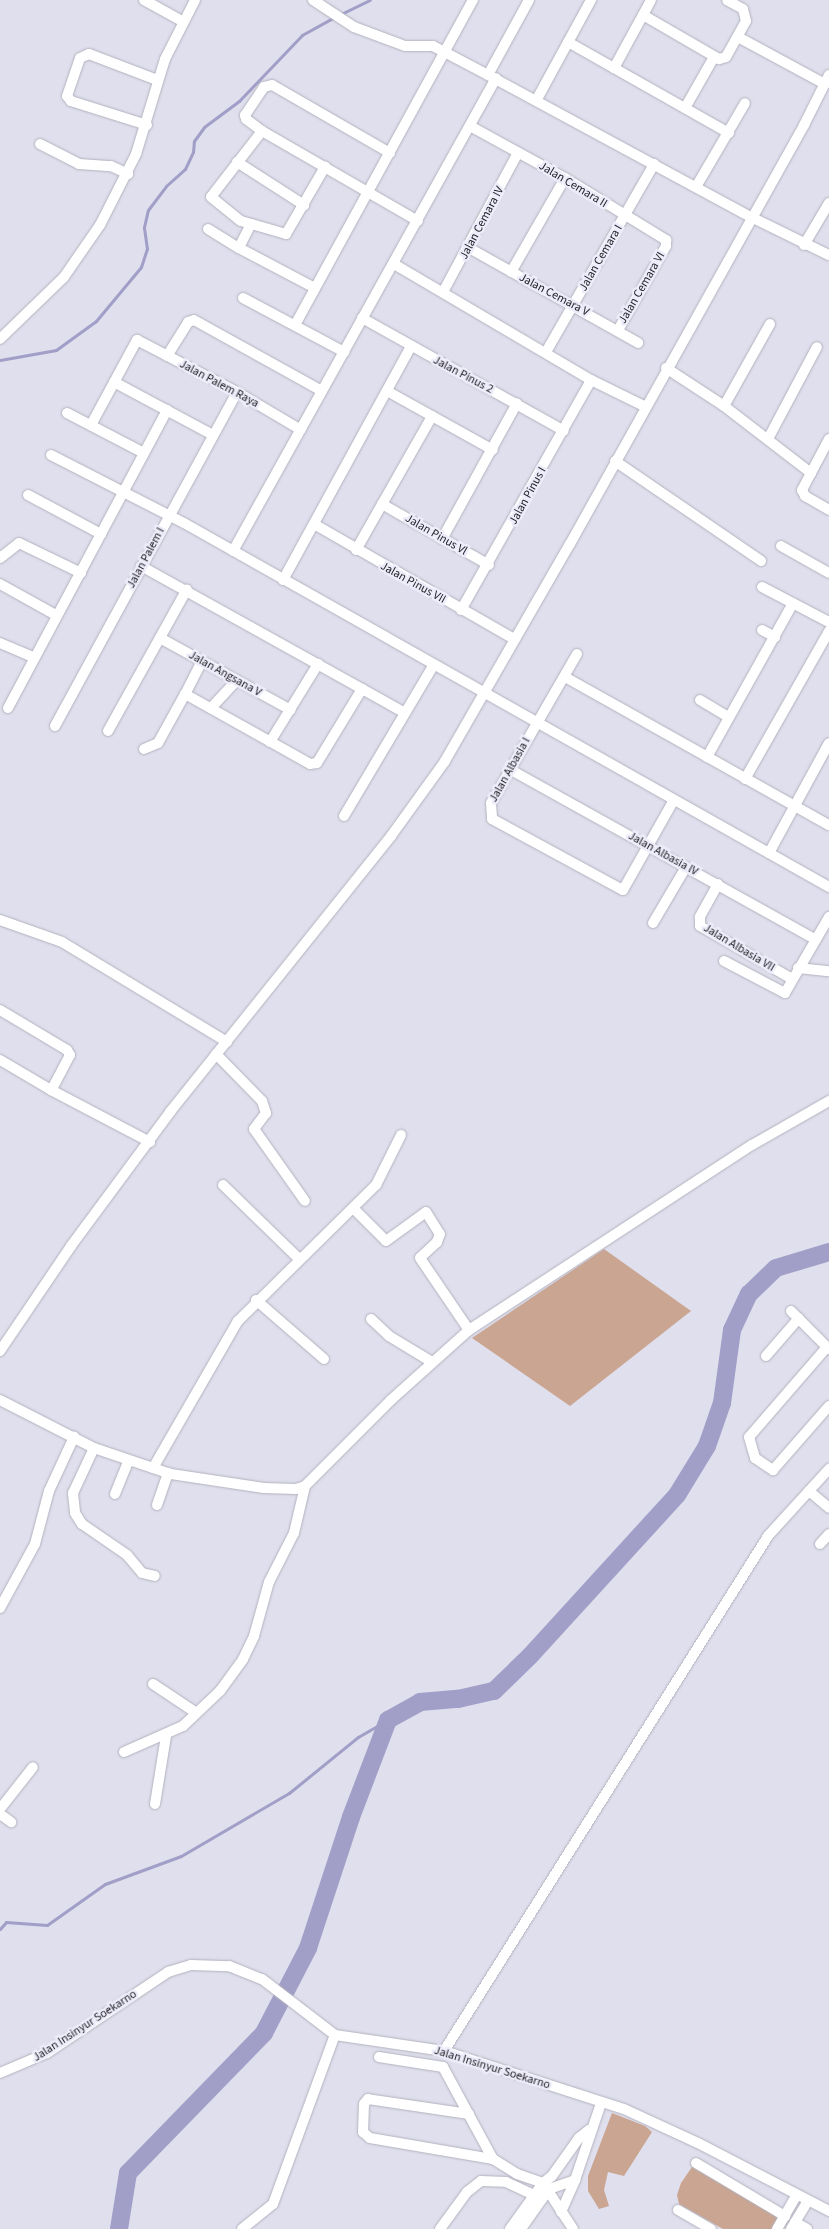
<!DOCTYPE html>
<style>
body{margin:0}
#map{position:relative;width:829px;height:2229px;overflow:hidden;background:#dfdfed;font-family:"Source Sans 3",sans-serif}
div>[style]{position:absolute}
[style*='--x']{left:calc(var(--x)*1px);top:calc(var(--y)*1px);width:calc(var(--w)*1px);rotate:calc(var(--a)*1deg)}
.green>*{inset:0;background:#caa591}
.stream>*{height:3px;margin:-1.5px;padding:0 1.5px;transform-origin:1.5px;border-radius:1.5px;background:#a19ec7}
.river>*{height:18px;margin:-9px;padding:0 9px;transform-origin:9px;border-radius:9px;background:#a19ec7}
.roads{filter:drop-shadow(0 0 1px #b2b2bf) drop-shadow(0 0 1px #b2b2bf)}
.street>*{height:10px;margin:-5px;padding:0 5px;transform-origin:5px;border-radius:5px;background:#fff}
span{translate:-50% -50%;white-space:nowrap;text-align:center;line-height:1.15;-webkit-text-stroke:5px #edecfa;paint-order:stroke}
.street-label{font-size:12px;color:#232227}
</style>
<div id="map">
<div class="green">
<i style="clip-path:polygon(604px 1249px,691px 1311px,570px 1406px,472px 1338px)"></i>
<i style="clip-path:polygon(612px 2113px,645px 2126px,652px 2132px,624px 2176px,608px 2172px,604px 2190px,609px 2206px,599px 2209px,588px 2191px,588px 2176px)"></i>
<i style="clip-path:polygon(692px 2167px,780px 2218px,774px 2229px,723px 2229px,679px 2204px,677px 2195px,681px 2183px)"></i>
</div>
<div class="stream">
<i style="--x:341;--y:14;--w:32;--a:-26"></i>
<i style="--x:0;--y:360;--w:57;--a:-10.1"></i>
<i style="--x:56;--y:350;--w:49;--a:-35.9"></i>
<i style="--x:96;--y:321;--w:70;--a:-50.2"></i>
<i style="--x:141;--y:267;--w:19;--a:-72"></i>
<i style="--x:147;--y:249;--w:22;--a:-98"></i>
<i style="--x:144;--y:227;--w:17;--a:-77"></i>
<i style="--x:148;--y:210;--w:30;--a:-53"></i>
<i style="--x:166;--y:186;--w:25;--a:-42"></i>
<i style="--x:185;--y:169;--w:19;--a:-65"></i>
<i style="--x:193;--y:152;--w:11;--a:-85"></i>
<i style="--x:194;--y:141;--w:17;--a:-54"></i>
<i style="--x:204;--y:127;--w:44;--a:-36.6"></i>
<i style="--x:239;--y:101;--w:91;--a:-46.3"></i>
<i style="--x:302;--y:35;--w:38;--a:-29"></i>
<i style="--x:0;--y:1929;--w:9;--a:-49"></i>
<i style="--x:6;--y:1922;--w:41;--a:4.2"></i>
<i style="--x:47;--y:1925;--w:71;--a:-35.3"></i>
<i style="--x:105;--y:1884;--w:81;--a:-20.2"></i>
<i style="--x:181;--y:1856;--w:125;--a:-30.3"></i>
<i style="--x:289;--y:1793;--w:89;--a:-39.1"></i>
<i style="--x:358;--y:1737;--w:34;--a:-30"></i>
</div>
<div class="river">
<i style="--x:119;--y:2229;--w:57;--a:-80.9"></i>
<i style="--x:128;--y:2173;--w:195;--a:-45.8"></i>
<i style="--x:264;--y:2033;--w:96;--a:-62.6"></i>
<i style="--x:308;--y:1948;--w:138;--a:-71.8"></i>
<i style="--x:351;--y:1817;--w:104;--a:-69.1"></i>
<i style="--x:388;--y:1720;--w:37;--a:-29"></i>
<i style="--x:420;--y:1702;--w:38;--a:-5"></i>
<i style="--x:458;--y:1699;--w:37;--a:-13"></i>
<i style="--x:494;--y:1691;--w:50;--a:-44.2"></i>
<i style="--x:530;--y:1656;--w:218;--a:-47.6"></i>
<i style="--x:677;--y:1495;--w:57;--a:-58.5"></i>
<i style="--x:707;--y:1446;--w:46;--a:-70.8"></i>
<i style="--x:722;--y:1403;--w:74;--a:-82.2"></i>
<i style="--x:732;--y:1330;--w:40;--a:-65"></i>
<i style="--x:749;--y:1294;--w:37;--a:-44"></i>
<i style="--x:776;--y:1268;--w:55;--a:-16.8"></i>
</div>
<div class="roads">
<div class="street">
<i style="--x:144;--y:0;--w:43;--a:28.9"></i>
<i style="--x:313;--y:0;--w:49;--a:33.4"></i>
<i style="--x:354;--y:27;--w:54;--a:20.4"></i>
<i style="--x:405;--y:46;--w:28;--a:0"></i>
<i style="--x:433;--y:46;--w:62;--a:27.8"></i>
<i style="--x:529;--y:0;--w:85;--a:118.7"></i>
<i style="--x:488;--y:75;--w:299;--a:28.4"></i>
<i style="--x:751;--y:217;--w:87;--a:26"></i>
<i style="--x:643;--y:15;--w:88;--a:30.1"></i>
<i style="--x:719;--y:59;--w:7;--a:-16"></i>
<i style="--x:726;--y:57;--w:41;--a:-60.9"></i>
<i style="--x:746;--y:21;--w:12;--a:-104"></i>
<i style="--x:743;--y:9;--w:18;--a:-151"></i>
<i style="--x:738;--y:37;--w:99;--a:28.4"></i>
<i style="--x:568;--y:42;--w:185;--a:29.5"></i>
<i style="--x:614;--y:68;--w:77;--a:-61.4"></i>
<i style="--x:537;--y:99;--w:113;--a:-61.4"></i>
<i style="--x:685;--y:108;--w:59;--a:-60.4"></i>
<i style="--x:147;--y:125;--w:80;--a:-162.5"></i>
<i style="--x:71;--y:101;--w:6;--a:-129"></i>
<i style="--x:67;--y:96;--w:40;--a:-71.1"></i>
<i style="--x:80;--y:58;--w:10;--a:-24"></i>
<i style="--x:89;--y:54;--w:73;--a:20.9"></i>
<i style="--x:470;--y:126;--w:108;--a:28.7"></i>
<i style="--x:565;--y:178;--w:119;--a:31.5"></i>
<i style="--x:666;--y:240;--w:6;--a:90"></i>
<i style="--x:666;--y:246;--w:97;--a:119.7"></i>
<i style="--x:262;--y:131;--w:83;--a:127.7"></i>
<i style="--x:211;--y:197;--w:38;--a:39"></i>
<i style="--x:241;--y:221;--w:47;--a:16.1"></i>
<i style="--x:286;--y:234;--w:78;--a:-59.8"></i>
<i style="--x:40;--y:144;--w:44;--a:27.1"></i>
<i style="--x:79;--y:164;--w:32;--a:4"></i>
<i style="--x:111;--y:166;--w:19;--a:25"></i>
<i style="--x:390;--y:153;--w:136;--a:-150"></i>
<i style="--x:272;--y:85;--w:8;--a:166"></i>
<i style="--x:264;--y:87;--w:34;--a:124"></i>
<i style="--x:245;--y:115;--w:4;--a:76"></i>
<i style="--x:246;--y:119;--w:20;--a:37"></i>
<i style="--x:262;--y:131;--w:180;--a:30"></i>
<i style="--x:237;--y:162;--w:80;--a:32.7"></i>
<i style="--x:696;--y:187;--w:97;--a:-59.7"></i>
<i style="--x:251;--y:224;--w:27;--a:117"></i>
<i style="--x:239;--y:248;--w:86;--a:27.8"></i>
<i style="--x:208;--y:229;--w:36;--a:32"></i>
<i style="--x:804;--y:245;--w:49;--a:-59.2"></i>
<i style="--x:469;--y:248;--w:194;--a:29.3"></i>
<i style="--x:394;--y:264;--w:229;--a:30.5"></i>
<i style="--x:591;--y:380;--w:59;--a:26.1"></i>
<i style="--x:511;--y:272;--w:108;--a:-60.1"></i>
<i style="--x:443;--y:292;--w:158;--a:-61.7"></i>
<i style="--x:243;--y:298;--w:115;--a:28.1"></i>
<i style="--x:362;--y:318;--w:231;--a:29.2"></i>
<i style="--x:295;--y:325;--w:371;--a:-61.3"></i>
<i style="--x:0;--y:339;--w:89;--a:-44.1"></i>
<i style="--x:64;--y:277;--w:63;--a:-55.3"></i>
<i style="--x:100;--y:225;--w:80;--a:-63.1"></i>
<i style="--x:136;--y:154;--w:99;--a:-73"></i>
<i style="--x:165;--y:59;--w:66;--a:-63"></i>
<i style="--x:546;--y:352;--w:217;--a:-60.1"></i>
<i style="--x:167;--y:356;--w:40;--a:-58"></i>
<i style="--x:188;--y:322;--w:6;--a:-18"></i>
<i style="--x:194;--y:320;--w:146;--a:29"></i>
<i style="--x:666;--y:368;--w:69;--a:33.2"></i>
<i style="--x:724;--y:406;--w:110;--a:37.6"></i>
<i style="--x:114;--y:382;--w:112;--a:28.2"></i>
<i style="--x:387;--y:391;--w:121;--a:29.1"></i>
<i style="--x:724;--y:406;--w:94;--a:-60.7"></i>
<i style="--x:67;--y:413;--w:85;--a:27.5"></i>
<i style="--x:91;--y:425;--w:97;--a:-61.6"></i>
<i style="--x:137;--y:340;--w:113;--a:27.5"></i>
<i style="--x:237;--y:392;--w:74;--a:30.7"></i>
<i style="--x:768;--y:439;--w:104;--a:-62"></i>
<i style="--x:829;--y:439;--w:58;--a:117.9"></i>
<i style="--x:802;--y:490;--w:7;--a:63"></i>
<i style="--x:805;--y:496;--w:28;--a:30"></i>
<i style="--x:51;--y:455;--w:149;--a:27.1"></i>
<i style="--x:184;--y:523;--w:741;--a:29.44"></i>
<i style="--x:615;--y:461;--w:177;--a:34.4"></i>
<i style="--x:28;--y:495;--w:83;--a:28.1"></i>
<i style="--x:382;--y:504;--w:123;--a:29.7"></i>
<i style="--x:314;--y:524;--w:231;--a:29.9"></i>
<i style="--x:442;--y:539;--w:155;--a:-61.1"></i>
<i style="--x:781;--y:546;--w:55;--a:29.4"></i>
<i style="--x:356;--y:550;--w:154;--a:-60.4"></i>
<i style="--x:233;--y:551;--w:541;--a:-60.92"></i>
<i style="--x:0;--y:558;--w:24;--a:-38"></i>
<i style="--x:19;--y:543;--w:69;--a:25.8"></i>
<i style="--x:141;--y:566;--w:302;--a:29.1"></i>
<i style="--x:283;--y:580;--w:267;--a:-61.3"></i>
<i style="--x:0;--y:584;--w:64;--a:29"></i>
<i style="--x:762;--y:587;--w:76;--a:27.6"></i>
<i style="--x:461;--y:610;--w:264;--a:-60.5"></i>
<i style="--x:762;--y:630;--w:15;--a:28"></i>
<i style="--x:160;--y:638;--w:149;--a:28.8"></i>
<i style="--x:0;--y:643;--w:36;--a:23"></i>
<i style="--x:577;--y:654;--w:172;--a:120"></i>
<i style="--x:491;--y:803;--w:16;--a:86"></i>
<i style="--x:492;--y:819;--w:149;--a:28.5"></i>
<i style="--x:623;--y:890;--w:103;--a:-60.5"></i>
<i style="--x:202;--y:661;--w:37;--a:117"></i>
<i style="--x:185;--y:694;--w:143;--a:29.2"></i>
<i style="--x:310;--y:764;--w:7;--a:-8"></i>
<i style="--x:317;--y:763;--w:87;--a:-58.7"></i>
<i style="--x:565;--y:677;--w:303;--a:29.3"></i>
<i style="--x:700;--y:700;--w:33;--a:31"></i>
<i style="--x:8;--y:708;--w:338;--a:-61.9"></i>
<i style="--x:211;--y:708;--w:38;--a:-47"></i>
<i style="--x:55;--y:726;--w:380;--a:-61.4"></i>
<i style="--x:108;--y:731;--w:162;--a:-60.9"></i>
<i style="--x:270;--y:742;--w:92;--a:-58.4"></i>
<i style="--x:144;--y:749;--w:15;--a:-23"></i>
<i style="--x:158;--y:743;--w:56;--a:-61.1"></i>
<i style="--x:707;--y:757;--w:176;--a:-60.8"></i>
<i style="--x:511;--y:770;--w:348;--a:29.1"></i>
<i style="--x:745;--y:779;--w:170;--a:-60.4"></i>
<i style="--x:344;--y:816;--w:174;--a:-59.3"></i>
<i style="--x:769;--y:853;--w:125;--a:-61.4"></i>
<i style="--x:718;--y:884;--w:38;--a:119"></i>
<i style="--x:700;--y:917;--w:9;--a:90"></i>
<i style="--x:700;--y:926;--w:106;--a:29.9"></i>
<i style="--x:0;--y:920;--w:66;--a:19.5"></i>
<i style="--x:62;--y:942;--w:193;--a:31.2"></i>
<i style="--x:653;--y:923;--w:65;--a:-59.5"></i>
<i style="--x:724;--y:961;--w:69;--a:27.7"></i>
<i style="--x:785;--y:993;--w:88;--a:-59.9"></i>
<i style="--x:798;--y:968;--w:31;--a:6"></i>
<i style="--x:0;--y:1010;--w:78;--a:30.8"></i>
<i style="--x:67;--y:1050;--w:6;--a:59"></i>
<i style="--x:70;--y:1055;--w:40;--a:118"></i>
<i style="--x:51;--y:1090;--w:59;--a:-149.5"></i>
<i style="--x:216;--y:1054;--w:66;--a:45.6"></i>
<i style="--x:262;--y:1101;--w:13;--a:72"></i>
<i style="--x:266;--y:1113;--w:20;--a:127"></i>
<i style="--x:254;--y:1129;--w:88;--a:54.7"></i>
<i style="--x:51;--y:1090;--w:112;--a:27.7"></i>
<i style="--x:223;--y:1185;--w:106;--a:44.2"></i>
<i style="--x:354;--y:1209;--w:45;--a:45"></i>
<i style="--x:386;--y:1241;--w:49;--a:-35.9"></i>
<i style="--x:426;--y:1212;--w:26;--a:58"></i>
<i style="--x:440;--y:1234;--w:9;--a:111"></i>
<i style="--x:437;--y:1242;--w:23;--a:137"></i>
<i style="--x:420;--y:1258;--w:87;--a:55.8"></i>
<i style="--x:256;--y:1300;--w:90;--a:40.9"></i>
<i style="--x:791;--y:1311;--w:54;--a:45"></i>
<i style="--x:371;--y:1319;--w:25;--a:43"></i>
<i style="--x:389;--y:1336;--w:50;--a:31.2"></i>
<i style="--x:827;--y:1347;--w:119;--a:130.9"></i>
<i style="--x:749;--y:1437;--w:22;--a:74"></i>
<i style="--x:755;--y:1458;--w:22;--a:34"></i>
<i style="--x:773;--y:1470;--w:85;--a:-48.8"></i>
<i style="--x:0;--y:1351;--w:127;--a:-55.9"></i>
<i style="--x:71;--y:1246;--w:167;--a:-53.5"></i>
<i style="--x:170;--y:1112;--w:354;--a:-51.3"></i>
<i style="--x:391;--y:836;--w:92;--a:-54.2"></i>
<i style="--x:445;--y:761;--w:250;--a:-60.1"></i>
<i style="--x:570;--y:544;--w:480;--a:-60.8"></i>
<i style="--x:804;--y:125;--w:56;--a:-63.4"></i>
<i style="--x:766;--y:1356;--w:50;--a:-49"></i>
<i style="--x:0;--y:1400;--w:106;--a:27.1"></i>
<i style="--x:94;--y:1448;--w:81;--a:18.7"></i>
<i style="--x:171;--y:1474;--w:94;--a:8.6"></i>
<i style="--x:264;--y:1488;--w:32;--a:2"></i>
<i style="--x:296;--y:1489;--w:9;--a:-18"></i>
<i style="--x:305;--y:1486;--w:122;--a:-45"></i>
<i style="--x:391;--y:1400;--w:105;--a:-41.9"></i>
<i style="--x:469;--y:1330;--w:338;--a:-33.2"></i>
<i style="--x:752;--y:1145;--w:89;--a:-29.7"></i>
<i style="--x:94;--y:1448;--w:50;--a:115"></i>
<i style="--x:73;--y:1493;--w:20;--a:84"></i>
<i style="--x:75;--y:1513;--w:13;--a:58"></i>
<i style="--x:82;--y:1524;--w:55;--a:34.6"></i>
<i style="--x:127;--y:1555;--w:23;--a:50"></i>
<i style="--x:142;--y:1573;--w:13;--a:13"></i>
<i style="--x:153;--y:1468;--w:170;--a:-60"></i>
<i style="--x:238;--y:1321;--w:194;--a:-44.6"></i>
<i style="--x:376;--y:1185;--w:56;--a:-63.4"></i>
<i style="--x:809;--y:1491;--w:26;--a:40"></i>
<i style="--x:115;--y:1494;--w:35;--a:-68"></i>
<i style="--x:157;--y:1505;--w:34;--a:-71"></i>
<i style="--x:820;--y:1544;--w:13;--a:-48"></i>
<i style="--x:0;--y:1608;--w:73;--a:-61.3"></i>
<i style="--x:35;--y:1544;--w:55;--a:-75.2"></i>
<i style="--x:49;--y:1491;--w:60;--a:-65.2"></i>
<i style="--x:153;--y:1684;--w:50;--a:33.7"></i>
<i style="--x:124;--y:1752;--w:64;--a:-23.8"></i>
<i style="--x:183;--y:1726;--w:51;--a:-43.4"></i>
<i style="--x:220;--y:1691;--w:39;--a:-54"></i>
<i style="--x:243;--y:1659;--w:25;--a:-64"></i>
<i style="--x:254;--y:1636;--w:56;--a:-74.5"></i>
<i style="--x:269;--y:1582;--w:55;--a:-63"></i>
<i style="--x:294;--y:1533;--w:48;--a:-76.8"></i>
<i style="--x:155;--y:1804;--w:69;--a:-80.8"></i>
<i style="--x:0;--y:1809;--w:53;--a:-51.8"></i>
<i style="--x:0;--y:1814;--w:14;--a:36"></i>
<i style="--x:444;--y:2051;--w:608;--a:-57.82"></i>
<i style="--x:768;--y:1536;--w:91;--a:-47.7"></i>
<i style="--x:379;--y:2057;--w:65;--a:8.9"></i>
<i style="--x:443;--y:2067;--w:105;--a:61.5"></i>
<i style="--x:493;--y:2159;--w:28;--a:32"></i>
<i style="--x:517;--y:2174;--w:28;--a:19"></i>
<i style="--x:543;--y:2183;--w:55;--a:56.9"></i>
<i style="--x:0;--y:2073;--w:51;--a:-23.1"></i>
<i style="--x:47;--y:2053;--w:146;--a:-33.8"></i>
<i style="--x:168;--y:1972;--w:24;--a:-17"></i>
<i style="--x:191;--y:1965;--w:38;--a:2"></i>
<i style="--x:229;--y:1966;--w:35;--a:22"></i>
<i style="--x:262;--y:1979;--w:92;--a:37.5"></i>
<i style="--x:335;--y:2035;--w:110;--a:8.4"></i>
<i style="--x:444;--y:2051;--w:189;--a:17.9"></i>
<i style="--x:624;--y:2109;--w:81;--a:24.7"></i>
<i style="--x:698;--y:2143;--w:148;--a:27.4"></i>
<i style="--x:469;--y:2114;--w:102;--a:-171.6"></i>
<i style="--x:368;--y:2099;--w:6;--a:129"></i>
<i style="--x:364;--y:2104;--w:28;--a:92"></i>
<i style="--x:363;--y:2132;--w:9;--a:41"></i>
<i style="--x:370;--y:2138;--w:125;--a:9.7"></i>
<i style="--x:696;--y:2163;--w:104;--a:30.8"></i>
<i style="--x:678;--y:2210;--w:38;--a:30"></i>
<i style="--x:561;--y:2212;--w:35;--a:-66"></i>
<i style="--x:795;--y:2222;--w:14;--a:30"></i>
<i style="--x:242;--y:2229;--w:40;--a:-39"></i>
<i style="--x:273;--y:2204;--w:180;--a:-69.9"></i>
<i style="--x:440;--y:2229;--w:46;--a:-53.9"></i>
<i style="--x:467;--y:2192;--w:18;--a:-38"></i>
<i style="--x:481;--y:2181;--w:25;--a:2"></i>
<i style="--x:506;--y:2182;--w:40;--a:25"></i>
<i style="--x:510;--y:2229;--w:57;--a:-54.3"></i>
<i style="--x:543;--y:2183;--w:11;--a:-38"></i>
<i style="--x:552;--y:2176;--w:47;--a:-54.6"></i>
<i style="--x:579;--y:2138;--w:13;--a:-39"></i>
<i style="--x:521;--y:2229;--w:49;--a:-55"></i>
<i style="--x:549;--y:2189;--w:28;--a:-19"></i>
<i style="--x:575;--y:2180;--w:81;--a:-71.3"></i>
<i style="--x:777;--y:2229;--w:39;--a:-60"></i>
<i style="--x:791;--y:2229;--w:33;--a:-59"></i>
</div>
</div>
<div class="street-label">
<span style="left:573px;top:185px;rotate:31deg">Jalan Cemara II</span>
<span style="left:482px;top:223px;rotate:-62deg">Jalan Cemara IV</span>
<span style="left:601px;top:258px;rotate:-60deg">Jalan Cemara I</span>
<span style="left:642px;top:288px;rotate:-60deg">Jalan Cemara VI</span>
<span style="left:554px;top:295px;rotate:28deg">Jalan Cemara V</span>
<span style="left:463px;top:375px;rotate:28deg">Jalan Pinus 2</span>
<span style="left:219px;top:384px;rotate:28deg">Jalan Palem Raya</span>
<span style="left:528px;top:496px;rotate:-61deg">Jalan Pinus I</span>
<span style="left:436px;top:535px;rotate:30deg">Jalan Pinus Vl</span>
<span style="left:146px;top:558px;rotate:-62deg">Jalan Palem I</span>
<span style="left:413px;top:583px;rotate:29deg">Jalan Pinus VII</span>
<span style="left:225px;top:674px;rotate:29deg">Jalan Angsana V</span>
<span style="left:510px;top:770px;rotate:-61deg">Jalan Albasia I</span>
<span style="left:663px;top:854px;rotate:29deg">Jalan Albasia lV</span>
<span style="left:739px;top:948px;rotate:31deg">Jalan Albasia VII</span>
<span style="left:85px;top:2026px;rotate:-33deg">Jalan Insinyur Soekarno</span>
<span style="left:492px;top:2068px;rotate:17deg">Jalan Insinyur Soekarno</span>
</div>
</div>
